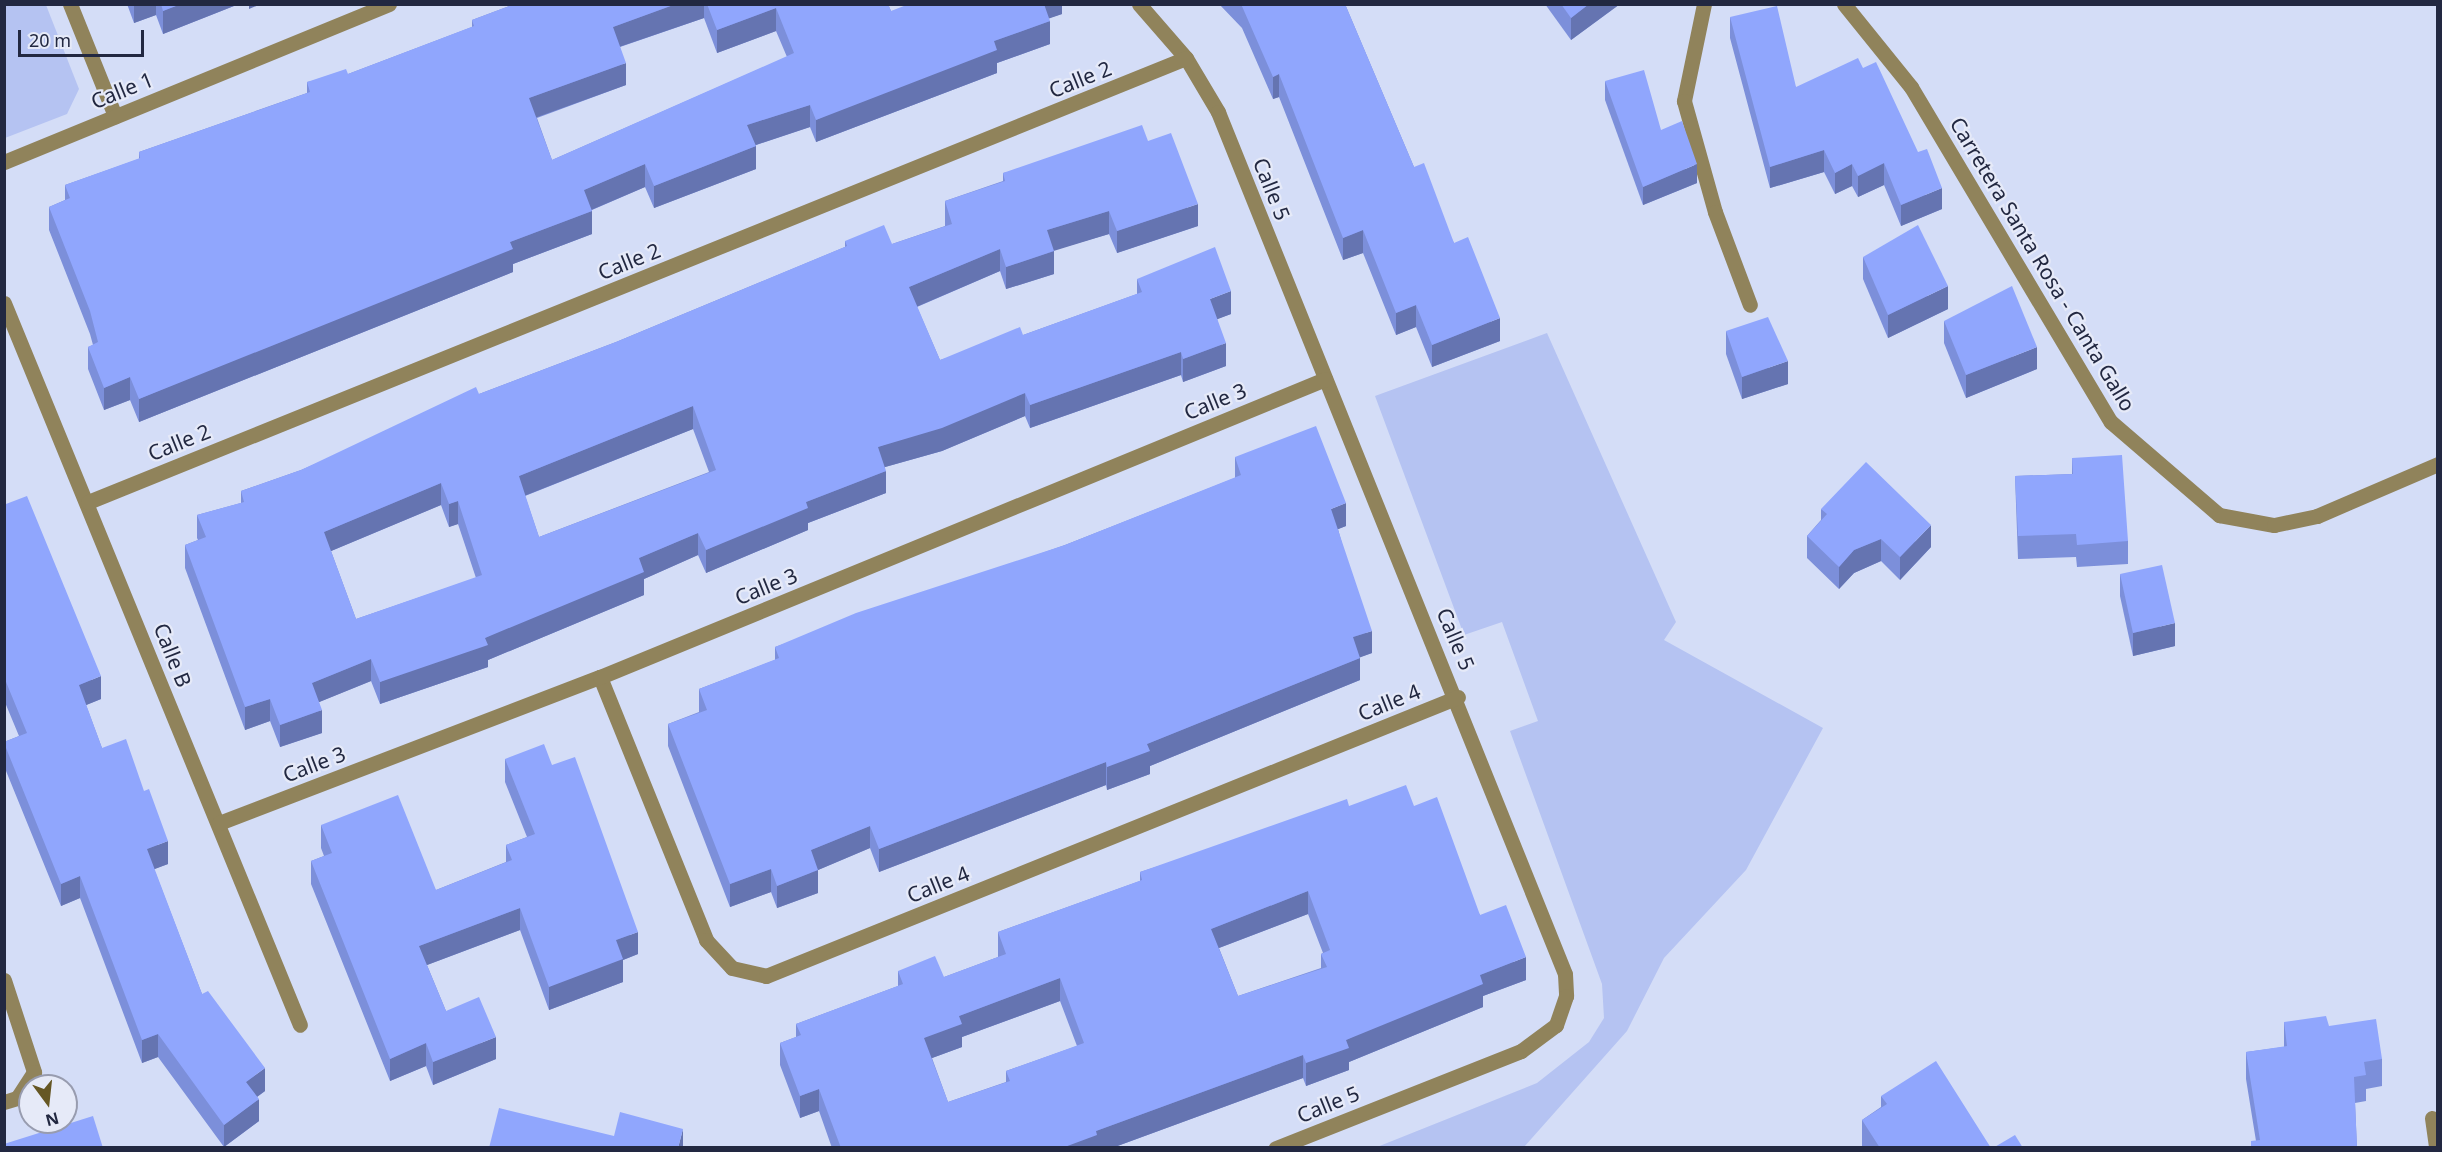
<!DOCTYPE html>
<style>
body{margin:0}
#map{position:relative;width:2442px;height:1152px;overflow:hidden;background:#d4ddf7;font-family:"Noto Sans",sans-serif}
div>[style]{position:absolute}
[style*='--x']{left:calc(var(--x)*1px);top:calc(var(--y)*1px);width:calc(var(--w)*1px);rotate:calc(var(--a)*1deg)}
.green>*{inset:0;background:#b5c3f2}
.minor>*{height:15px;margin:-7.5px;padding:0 7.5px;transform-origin:7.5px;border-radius:7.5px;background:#90835b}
.wall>*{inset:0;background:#7c8fda}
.shaded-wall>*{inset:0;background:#6574b1}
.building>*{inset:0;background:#90a6fd}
span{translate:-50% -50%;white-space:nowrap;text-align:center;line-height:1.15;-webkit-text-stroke:4.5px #e6eaf8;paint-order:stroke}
.street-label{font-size:21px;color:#222841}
.frame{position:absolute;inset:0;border:6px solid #222841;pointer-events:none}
.north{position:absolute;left:18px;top:1074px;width:60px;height:60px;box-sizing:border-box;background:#e6eaf8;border:2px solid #989caf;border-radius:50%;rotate:165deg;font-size:16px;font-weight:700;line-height:24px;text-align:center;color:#222841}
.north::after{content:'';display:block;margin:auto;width:21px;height:27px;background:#665724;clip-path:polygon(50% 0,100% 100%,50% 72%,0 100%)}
.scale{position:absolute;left:18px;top:30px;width:126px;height:27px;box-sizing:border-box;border:3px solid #222841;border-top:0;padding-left:8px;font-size:18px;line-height:21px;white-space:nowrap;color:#222841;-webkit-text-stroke:4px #e6eaf8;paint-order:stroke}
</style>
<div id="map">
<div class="green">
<i style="clip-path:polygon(5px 4px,46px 5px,79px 89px,67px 114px,5px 138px)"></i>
<i style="clip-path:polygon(1547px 333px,1676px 622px,1664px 640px,1823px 728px,1746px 870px,1664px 958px,1627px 1031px,1524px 1147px,1377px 1147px,1537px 1083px,1589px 1042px,1604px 1018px,1602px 984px,1510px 731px,1538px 721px,1502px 622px,1464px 635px,1375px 396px)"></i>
</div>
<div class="minor">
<i style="--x:70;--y:4;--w:121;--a:68.1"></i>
<i style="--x:1139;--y:4;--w:72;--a:49"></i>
<i style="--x:1186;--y:58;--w:63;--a:59.3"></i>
<i style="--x:1218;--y:112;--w:929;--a:68.07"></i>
<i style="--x:1565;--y:974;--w:22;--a:87"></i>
<i style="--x:1566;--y:996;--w:31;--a:109"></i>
<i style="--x:1556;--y:1025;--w:44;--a:143.4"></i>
<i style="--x:1521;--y:1051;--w:264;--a:158.4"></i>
<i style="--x:1704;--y:4;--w:99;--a:101.7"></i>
<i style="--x:1684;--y:101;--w:115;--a:74.4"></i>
<i style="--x:1715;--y:212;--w:99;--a:69.4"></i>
<i style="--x:1844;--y:4;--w:107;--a:51.1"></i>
<i style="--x:1911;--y:87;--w:390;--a:59.2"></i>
<i style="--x:2111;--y:422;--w:143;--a:40.7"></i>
<i style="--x:2219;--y:515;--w:56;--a:10.3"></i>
<i style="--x:2274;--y:525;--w:44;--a:-11.8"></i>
<i style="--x:2317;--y:516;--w:132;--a:-23.3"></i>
<i style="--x:4;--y:162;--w:416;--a:-22.3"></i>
<i style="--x:4;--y:303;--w:780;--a:67.71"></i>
<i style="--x:88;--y:502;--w:1184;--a:-22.02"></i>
<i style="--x:600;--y:677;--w:284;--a:68"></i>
<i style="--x:706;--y:940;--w:38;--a:47"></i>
<i style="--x:732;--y:968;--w:35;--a:13"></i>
<i style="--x:766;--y:976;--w:746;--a:-21.96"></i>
<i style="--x:219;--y:823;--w:408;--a:-21"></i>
<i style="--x:600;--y:677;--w:784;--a:-22.34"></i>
<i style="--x:4;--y:980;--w:97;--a:71.9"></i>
<i style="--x:34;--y:1072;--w:31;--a:123"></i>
<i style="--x:17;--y:1098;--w:14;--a:163"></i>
<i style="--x:2432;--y:1118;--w:30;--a:82"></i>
</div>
<div class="wall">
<i style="clip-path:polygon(127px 4px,239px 4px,163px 34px,156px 15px,134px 23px)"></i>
<i style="clip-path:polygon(evenodd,515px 4px,888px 4px,891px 11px,1062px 4px,1062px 14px,1049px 18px,1050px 44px,997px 63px,997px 73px,816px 142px,810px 127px,756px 145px,756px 169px,654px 208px,645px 187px,592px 210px,592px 234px,513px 264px,513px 272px,139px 422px,130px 400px,104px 410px,88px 369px,88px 347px,93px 345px,90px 334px,49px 230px,49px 207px,65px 200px,65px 185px,139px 159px,139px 152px,307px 93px,307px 82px,348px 74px,472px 27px,472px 20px,515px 4px,704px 18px,717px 53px,776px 31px,787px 57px,552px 160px,537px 118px,626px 85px,620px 47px,704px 18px)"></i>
<i style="clip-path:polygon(1219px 4px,1345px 4px,1414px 167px,1454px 243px,1500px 341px,1432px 367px,1416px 327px,1396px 335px,1363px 253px,1343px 260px,1279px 97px,1273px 99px,1242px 28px)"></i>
<i style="clip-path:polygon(1545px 4px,1620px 4px,1571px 40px)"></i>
<i style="clip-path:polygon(1730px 17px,1796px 87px,1942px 209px,1901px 226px,1884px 185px,1858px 197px,1852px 186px,1835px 194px,1824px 172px,1770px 188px,1730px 38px)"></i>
<i style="clip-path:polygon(1605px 81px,1697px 183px,1643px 205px,1605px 100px)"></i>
<i style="clip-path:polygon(evenodd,1148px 141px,1198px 226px,1117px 253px,1109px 234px,1054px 250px,1054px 274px,1006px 289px,1000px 271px,917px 307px,940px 360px,1023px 335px,1137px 294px,1137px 279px,1231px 314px,1217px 319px,1226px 366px,1183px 382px,1181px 375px,1030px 428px,1025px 416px,942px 451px,885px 467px,886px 493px,808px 523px,808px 530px,706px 573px,698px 555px,644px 579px,644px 595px,488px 660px,488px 667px,380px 704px,371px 681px,319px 702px,322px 733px,280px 747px,270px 721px,245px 730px,185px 568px,185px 545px,198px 540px,197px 538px,197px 515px,241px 503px,241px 491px,301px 470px,479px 394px,616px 342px,845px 247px,845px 241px,892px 244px,945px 226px,945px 201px,1003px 181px,1003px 173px,1148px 141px,693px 429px,709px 472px,539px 537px,525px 496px,693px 429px,1148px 141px,441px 505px,449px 527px,458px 524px,476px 578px,356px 619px,331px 551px,441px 505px)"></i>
<i style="clip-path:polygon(1863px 257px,1948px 309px,1888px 338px,1863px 279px)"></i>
<i style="clip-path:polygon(1944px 321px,2037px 369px,1966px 398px,1944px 343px)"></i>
<i style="clip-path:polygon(1726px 331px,1788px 384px,1742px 399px,1726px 354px)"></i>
<i style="clip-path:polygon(1235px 457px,1346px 526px,1338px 529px,1372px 653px,1360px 657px,1360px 680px,1150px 766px,1150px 774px,1107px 790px,1106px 785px,879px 872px,870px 848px,818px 870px,818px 893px,777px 908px,771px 892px,730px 907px,668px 746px,668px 724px,699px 712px,699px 689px,775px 660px,775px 647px,1065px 545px,1235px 478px)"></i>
<i style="clip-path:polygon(2072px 458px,2128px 541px,2128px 564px,2077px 567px,2076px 557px,2018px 559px,2015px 476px,2072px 474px)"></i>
<i style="clip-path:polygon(4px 500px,101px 699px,86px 705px,102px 748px,168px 864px,154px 869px,202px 994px,265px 1091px,257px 1097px,259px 1121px,224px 1147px,158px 1057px,142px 1063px,80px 898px,61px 906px,4px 766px,4px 742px,19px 736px,4px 700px)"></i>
<i style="clip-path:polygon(1821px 509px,1931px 547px,1900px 580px,1881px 561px,1854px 573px,1839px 589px,1807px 558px,1807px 536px,1821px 520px)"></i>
<i style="clip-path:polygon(2120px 574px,2175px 646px,2133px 656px,2120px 596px)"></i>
<i style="clip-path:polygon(505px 759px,552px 765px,638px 954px,623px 960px,623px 982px,549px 1010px,520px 930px,427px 965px,446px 1011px,496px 1059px,433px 1085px,426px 1066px,390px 1081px,311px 884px,311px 861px,324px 856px,321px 848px,321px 825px,436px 890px,506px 862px,506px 845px,527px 837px,505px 782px)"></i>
<i style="clip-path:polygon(evenodd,1349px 806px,1414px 806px,1480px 915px,1526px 980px,1483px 996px,1483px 1007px,1349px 1062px,1349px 1070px,1306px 1086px,1303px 1078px,1112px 1148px,832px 1148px,819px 1111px,800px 1118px,780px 1065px,780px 1043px,796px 1037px,796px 1024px,898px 986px,898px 971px,944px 977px,998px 957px,998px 932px,1140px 881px,1140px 872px,1349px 806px,1308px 914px,1323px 953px,1321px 954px,1321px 968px,1238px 996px,1219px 948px,1308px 914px,1349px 806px,1060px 1001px,1077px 1046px,1006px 1071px,1006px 1082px,948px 1102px,932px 1058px,962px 1047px,962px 1037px,1060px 1001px)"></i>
<i style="clip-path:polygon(2284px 1022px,2329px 1026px,2382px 1059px,2382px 1086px,2366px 1089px,2366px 1101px,2355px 1103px,2357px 1148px,2256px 1141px,2246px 1079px,2246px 1052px,2284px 1047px)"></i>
<i style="clip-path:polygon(1881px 1096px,1991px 1148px,1862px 1148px,1862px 1120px,1881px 1107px)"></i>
</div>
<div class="shaded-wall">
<i style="clip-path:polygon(134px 4px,156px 4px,156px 15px,134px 23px)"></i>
<i style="clip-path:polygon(181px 4px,239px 4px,163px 34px,163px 11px)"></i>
<i style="clip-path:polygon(249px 4px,261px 4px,249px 9px)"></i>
<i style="clip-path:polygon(676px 4px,704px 4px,704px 18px,613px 49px,613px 27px)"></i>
<i style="clip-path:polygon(1042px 4px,1062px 4px,1062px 14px,1042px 21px)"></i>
<i style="clip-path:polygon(1589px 4px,1620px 4px,1571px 40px,1571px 18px)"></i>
<i style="clip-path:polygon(776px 8px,776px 31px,717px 53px,717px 30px)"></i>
<i style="clip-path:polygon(1050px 21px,1050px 44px,997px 63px,997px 73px,816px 142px,816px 120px,994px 41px)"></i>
<i style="clip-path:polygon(626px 63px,626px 85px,529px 120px,529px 98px)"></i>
<i style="clip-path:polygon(1279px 74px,1279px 97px,1273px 99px,1273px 77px)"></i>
<i style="clip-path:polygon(810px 105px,810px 127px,747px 148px,747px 125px)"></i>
<i style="clip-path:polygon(756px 146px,756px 169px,654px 208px,654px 186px)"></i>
<i style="clip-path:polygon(1824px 150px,1824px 172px,1770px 188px,1770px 167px)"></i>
<i style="clip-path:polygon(1884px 163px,1884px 185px,1858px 197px,1858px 176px)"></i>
<i style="clip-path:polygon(645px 164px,645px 187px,584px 213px,584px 190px)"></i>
<i style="clip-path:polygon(1697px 164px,1697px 183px,1643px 205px,1643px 187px)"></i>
<i style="clip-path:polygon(1852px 164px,1852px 186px,1835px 194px,1835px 173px)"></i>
<i style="clip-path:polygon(1942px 188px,1942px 209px,1901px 226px,1901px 205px)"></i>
<i style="clip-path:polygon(1198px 204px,1198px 226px,1117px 253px,1117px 231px)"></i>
<i style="clip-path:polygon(592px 211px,592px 234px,513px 264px,513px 272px,139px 422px,139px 399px,510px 242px)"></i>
<i style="clip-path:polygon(1109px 211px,1109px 234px,1047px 253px,1047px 230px)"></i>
<i style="clip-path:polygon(1363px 230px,1363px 253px,1343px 260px,1343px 238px)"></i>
<i style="clip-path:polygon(1000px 249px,1000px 271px,909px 310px,909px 287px)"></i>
<i style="clip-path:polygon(1054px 251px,1054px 274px,1006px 289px,1006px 267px)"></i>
<i style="clip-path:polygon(1948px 286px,1948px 309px,1888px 338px,1888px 315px)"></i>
<i style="clip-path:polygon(1231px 291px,1231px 314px,1210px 322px,1210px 299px)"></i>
<i style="clip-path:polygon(1416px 305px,1416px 327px,1396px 335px,1396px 313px)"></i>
<i style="clip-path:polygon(1500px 318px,1500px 341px,1432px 367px,1432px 345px)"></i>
<i style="clip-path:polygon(1226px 343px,1226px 366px,1183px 382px,1183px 359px)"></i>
<i style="clip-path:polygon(2037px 347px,2037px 369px,1966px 398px,1966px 375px)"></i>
<i style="clip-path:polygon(1181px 352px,1181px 375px,1030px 428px,1030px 405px)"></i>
<i style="clip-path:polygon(1788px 361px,1788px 384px,1742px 399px,1742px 377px)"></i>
<i style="clip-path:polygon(130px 377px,130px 400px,104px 410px,104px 388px)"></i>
<i style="clip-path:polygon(1025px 393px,1025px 416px,942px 451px,878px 469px,878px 447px)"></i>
<i style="clip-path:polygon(693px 406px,693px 429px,519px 498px,519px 476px)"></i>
<i style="clip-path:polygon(886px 471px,886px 493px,808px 523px,808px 530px,706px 573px,706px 550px,806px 502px)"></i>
<i style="clip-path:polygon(441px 483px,441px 505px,324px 554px,324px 532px)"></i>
<i style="clip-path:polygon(458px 501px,458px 524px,449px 527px,449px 504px)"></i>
<i style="clip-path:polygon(1346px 503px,1346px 526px,1331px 532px,1331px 509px)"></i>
<i style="clip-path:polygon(1931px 525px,1931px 547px,1900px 580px,1900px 557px)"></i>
<i style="clip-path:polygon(698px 533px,698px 555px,644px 579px,644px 595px,488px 660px,488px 667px,380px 704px,380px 682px,485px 638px,639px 558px)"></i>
<i style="clip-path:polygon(1881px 539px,1881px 561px,1854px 573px,1839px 589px,1839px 567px,1854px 550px)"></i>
<i style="clip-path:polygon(2175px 623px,2175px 646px,2133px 656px,2133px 633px)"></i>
<i style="clip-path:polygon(1372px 631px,1372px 653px,1353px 660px,1353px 637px)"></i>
<i style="clip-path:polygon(1360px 658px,1360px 680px,1150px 766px,1150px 774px,1107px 790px,1107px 767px,1147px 744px)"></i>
<i style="clip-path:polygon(371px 659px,371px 681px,312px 705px,312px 683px)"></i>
<i style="clip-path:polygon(101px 676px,101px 699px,79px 708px,79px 685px)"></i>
<i style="clip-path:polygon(270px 699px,270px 721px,245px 730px,245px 707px)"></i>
<i style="clip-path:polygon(322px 710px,322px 733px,280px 747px,280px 725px)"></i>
<i style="clip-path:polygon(1106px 762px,1106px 785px,879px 872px,879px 849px)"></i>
<i style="clip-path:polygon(870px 826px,870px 848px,811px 873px,811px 850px)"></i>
<i style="clip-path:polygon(168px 841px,168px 864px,147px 872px,147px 849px)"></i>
<i style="clip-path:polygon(771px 869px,771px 892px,730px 907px,730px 884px)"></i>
<i style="clip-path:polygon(818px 870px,818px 893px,777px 908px,777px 886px)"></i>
<i style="clip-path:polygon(80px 876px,80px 898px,61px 906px,61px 884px)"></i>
<i style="clip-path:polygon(1308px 891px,1308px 914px,1211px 951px,1211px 929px)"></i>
<i style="clip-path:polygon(520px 908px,520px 930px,419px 968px,419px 946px)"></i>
<i style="clip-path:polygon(638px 932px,638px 954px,623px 960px,623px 982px,549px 1010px,549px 987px,616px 940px)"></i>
<i style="clip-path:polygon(1526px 957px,1526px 980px,1483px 996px,1483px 1007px,1349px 1062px,1349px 1070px,1306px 1086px,1306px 1063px,1346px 1040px,1480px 975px)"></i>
<i style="clip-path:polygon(1060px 978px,1060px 1001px,962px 1037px,962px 1047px,924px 1061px,924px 1038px,959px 1016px)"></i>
<i style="clip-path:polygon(158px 1034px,158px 1057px,142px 1063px,142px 1040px)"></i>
<i style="clip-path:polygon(496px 1037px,496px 1059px,433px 1085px,433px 1062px)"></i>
<i style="clip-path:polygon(426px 1043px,426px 1066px,390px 1081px,390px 1059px)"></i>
<i style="clip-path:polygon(1303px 1055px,1303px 1078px,1112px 1148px,1062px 1148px,1096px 1131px)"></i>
<i style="clip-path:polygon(265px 1068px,265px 1091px,246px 1105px,246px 1082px)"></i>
<i style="clip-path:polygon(819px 1089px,819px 1111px,800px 1118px,800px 1096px)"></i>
<i style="clip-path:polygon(259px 1099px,259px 1121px,224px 1147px,224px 1125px)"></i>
<i style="clip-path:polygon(683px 1129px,683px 1148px,678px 1148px)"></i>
</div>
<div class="building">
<i style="clip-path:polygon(161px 4px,181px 4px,163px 11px)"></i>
<i style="clip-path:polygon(515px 4px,676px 4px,613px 27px,626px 63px,529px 98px,552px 160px,794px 53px,776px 8px,717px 30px,707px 4px,888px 4px,891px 11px,909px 4px,1044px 4px,1050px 21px,994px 41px,997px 50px,816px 120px,810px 105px,747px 125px,756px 146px,654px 186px,645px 164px,584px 190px,592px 211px,510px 242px,513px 249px,139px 399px,130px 377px,104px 388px,88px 347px,98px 342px,90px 311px,49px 207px,70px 198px,65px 185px,140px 158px,139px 152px,310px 92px,307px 82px,346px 69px,348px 74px,474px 26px,472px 20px)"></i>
<i style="clip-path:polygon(1241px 4px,1345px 4px,1414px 167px,1424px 163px,1454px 243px,1468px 237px,1500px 318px,1432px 345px,1416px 305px,1396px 313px,1363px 230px,1343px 238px,1279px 74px,1273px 77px)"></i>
<i style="clip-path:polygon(1561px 4px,1589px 4px,1571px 18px)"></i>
<i style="clip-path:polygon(1777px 6px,1796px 87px,1858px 58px,1863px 68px,1876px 62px,1918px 152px,1927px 149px,1942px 188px,1901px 205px,1884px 163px,1858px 176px,1852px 164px,1835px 173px,1824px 150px,1770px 167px,1730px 17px)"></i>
<i style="clip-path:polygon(1644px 70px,1661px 130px,1682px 121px,1697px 164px,1643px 187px,1605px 81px)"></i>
<i style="clip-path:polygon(evenodd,1142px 125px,1148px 141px,1171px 133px,1198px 204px,1117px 231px,1109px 211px,1047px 230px,1054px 251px,1006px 267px,1000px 249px,909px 287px,940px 360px,1020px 327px,1023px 335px,1142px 292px,1137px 279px,1215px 247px,1231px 291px,1210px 299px,1226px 343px,1183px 359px,1181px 352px,1030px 405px,1025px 393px,942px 428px,878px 447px,886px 471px,806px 502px,808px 508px,706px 550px,698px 533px,639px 558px,644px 572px,485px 638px,488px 645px,380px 682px,371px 659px,312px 683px,322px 710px,280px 725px,270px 699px,245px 707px,185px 545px,206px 537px,197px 515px,244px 502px,241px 491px,301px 470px,476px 387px,479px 394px,616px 342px,847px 246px,845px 241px,884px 225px,892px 244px,952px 224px,945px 201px,1005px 181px,1003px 173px,1142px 125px,693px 406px,716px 470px,539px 537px,519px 476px,693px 406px,1142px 125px,441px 483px,449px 504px,458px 501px,482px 575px,356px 619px,324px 532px,441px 483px)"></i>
<i style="clip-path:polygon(1918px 225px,1948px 286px,1888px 315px,1863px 257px)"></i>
<i style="clip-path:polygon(2012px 286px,2037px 347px,1966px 375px,1944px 321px)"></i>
<i style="clip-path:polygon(1768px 317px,1788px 361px,1742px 377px,1726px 331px)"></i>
<i style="clip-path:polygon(1316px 426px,1346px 503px,1331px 509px,1372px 631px,1353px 637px,1360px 658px,1147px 744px,1150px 751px,1107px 767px,1106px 762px,879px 849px,870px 826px,811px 850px,818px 870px,777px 886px,771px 869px,730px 884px,668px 724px,707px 710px,699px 689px,779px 658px,775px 647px,856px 613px,1065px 545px,1241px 475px,1235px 457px)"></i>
<i style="clip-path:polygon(2122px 455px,2128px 541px,2077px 545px,2076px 534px,2018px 536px,2015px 476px,2073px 474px,2072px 458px)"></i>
<i style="clip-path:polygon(1866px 462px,1931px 525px,1900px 557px,1881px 539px,1854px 550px,1839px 567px,1807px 536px,1827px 514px,1821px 509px)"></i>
<i style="clip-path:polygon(27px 496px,101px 676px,79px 685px,102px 748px,126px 739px,144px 791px,149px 789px,168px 841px,147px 849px,202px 994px,208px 991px,265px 1068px,246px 1082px,259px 1099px,224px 1125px,158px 1034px,142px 1040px,80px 876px,61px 884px,4px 743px,4px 742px,27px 733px,4px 677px,4px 500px,6px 504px)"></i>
<i style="clip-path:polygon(2162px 565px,2175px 623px,2133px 633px,2120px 574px)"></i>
<i style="clip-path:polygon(544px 744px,552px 765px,575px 757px,638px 932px,616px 940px,623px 959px,549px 987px,520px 908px,419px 946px,446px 1011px,479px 997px,496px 1037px,433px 1062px,426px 1043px,390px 1059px,311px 861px,332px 853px,321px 825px,398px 795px,436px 890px,512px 860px,506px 845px,535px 834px,505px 759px)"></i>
<i style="clip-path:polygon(evenodd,1406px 785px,1414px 806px,1437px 797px,1480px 915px,1506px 905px,1526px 957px,1480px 975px,1483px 984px,1346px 1040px,1349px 1048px,1306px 1063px,1303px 1055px,1096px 1131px,1097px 1135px,1062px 1148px,841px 1148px,819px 1089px,800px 1096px,780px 1043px,801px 1035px,796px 1024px,903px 984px,898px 971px,935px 956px,944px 977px,1006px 954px,998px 932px,1142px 880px,1140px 872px,1347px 799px,1349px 806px,1406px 785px,1308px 891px,1330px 950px,1321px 954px,1327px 967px,1238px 996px,1211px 929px,1308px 891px,1406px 785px,1060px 978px,1084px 1043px,1006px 1071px,1010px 1081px,948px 1102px,924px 1038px,962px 1024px,959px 1016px,1060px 978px)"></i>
<i style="clip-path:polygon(2326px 1016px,2329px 1026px,2376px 1019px,2382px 1059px,2364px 1062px,2366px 1075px,2354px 1077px,2357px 1148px,2251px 1148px,2251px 1141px,2260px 1140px,2246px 1052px,2287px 1046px,2284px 1022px)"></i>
<i style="clip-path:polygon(1936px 1061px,1991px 1148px,1880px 1148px,1862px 1120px,1887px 1104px,1881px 1096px)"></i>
<i style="clip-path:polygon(499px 1108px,614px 1136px,620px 1112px,683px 1129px,678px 1148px,489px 1148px)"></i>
<i style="clip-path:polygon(93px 1116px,103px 1148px,4px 1148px,4px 1144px)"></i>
<i style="clip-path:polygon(2015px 1135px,2023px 1148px,1993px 1148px)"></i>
</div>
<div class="street-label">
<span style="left:1080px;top:79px;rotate:-22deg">Calle 2</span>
<span style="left:122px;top:90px;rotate:-22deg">Calle 1</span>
<span style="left:1272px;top:189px;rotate:68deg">Calle 5</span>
<span style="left:629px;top:261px;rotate:-22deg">Calle 2</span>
<span style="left:2043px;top:264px;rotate:59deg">Carretera Santa Rosa - Canta Gallo</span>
<span style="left:1215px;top:401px;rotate:-22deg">Calle 3</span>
<span style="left:179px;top:442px;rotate:-22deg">Calle 2</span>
<span style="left:766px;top:586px;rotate:-22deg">Calle 3</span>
<span style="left:1456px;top:639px;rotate:67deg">Calle 5</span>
<span style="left:173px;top:655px;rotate:68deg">Calle B</span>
<span style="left:1389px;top:702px;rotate:-22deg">Calle 4</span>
<span style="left:314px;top:764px;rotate:-21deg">Calle 3</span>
<span style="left:938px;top:884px;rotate:-22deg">Calle 4</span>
<span style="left:1328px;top:1104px;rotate:-22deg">Calle 5</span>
</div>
<div class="frame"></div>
<div class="north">N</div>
<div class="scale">20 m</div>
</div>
